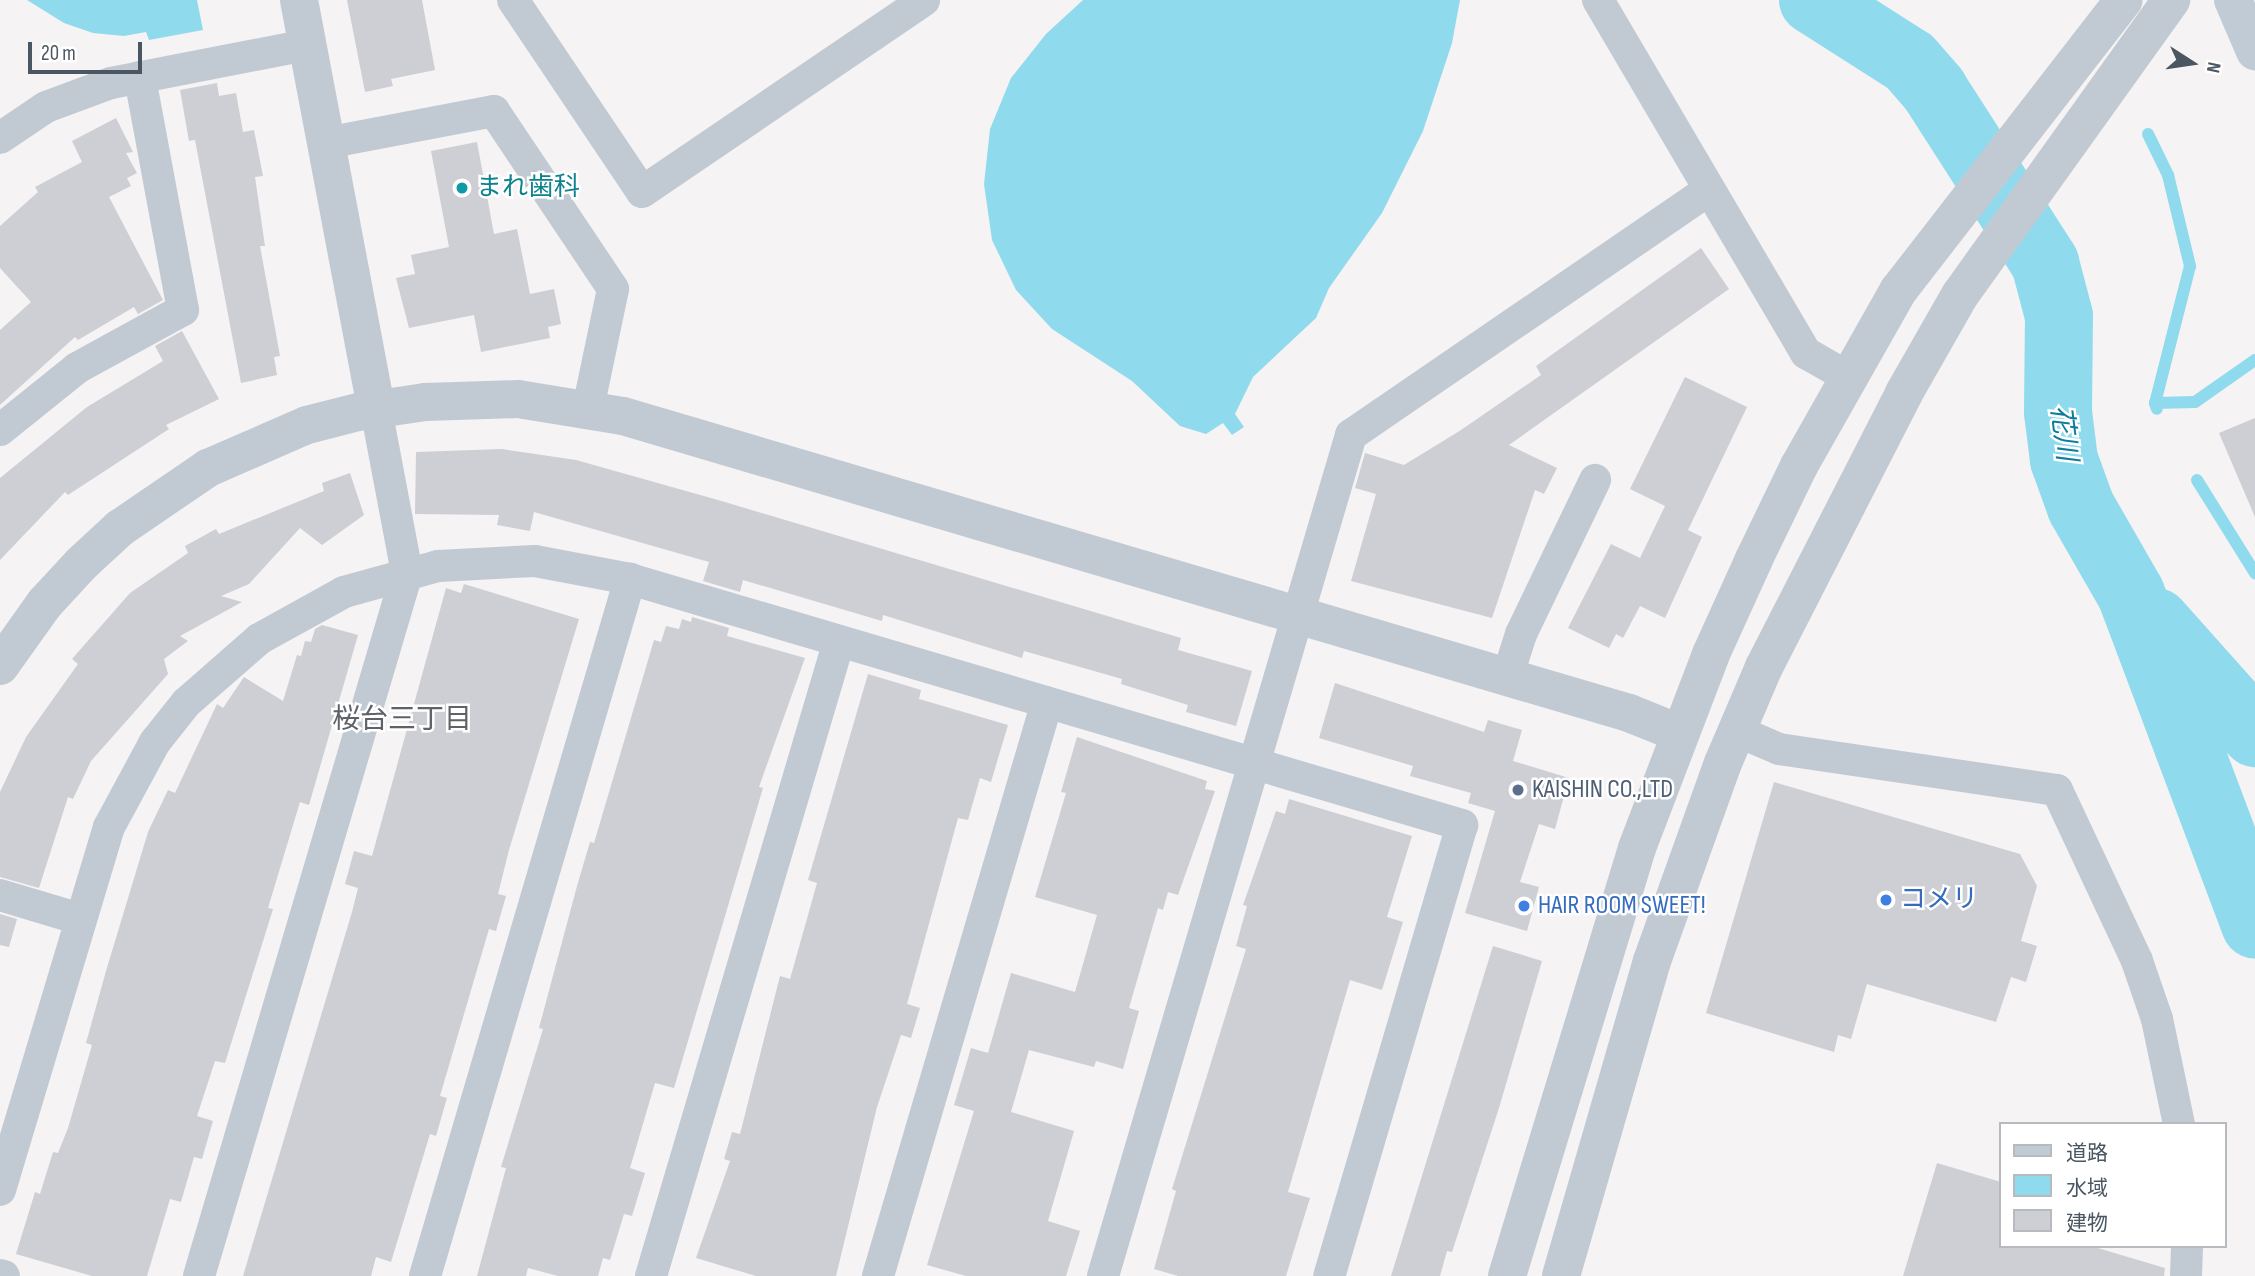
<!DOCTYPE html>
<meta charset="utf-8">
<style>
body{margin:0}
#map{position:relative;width:2255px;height:1276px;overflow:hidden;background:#f5f3f3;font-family:"Sofia Sans Condensed","Noto Sans JP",sans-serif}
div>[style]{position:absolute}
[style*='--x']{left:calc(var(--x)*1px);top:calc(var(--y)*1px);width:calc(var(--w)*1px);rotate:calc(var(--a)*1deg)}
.water>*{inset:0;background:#90daee}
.stream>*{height:12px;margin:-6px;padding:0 6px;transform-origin:6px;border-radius:6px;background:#90daee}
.river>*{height:68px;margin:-34px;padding:0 34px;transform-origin:34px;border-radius:34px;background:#90daee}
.building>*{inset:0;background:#cdcfd5}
.minor>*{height:32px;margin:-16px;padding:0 16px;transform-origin:16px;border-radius:16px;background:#c1cad2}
.tertiary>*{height:38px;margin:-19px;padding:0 19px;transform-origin:19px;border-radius:19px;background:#c1cad2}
.secondary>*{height:38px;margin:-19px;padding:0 19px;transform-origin:19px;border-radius:19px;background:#c1cbd6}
.dots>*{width:19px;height:19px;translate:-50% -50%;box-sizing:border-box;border:4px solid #fff;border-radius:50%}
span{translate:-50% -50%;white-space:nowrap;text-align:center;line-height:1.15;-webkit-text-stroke:5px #fff;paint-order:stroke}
.culture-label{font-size:26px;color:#0d838f}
.left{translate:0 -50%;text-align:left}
.service-label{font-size:26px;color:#4e5e75}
.shop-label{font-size:26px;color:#366cbe}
.water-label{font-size:28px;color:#0c7c9b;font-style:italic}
.neighbourhood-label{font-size:28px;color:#5f6368}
.legend{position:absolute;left:1999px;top:1122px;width:228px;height:126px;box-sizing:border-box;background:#fff;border:2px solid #b7bbc0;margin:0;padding:9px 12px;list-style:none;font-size:21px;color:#4a5661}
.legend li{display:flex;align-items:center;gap:14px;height:35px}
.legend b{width:35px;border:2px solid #b7bbc0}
.north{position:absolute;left:2157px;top:28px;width:70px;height:70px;-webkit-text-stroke:5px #fff;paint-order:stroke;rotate:102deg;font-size:19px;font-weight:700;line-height:28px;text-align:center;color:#4a5661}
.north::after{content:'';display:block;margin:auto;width:24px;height:32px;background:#4a5661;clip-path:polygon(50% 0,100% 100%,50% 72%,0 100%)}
.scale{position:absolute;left:28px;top:42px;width:114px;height:32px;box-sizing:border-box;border:4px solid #4a5661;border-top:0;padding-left:9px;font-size:21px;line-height:24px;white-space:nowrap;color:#4a5661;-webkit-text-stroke:5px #fff;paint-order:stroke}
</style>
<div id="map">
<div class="water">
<i style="clip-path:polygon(27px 0,197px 0,203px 30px,149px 40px,146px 32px,124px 36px,93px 33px,64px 23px)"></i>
<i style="clip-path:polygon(1083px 0,1460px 0,1452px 43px,1423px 131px,1382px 213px,1329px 288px,1316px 318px,1253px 377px,1235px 414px,1244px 427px,1232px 435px,1223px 423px,1206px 434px,1180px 426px,1132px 381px,1052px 329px,1016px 290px,992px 240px,984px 184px,990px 129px,1011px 78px,1046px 34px)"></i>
</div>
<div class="stream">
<i style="--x:2148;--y:134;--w:46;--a:64"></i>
<i style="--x:2168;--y:175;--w:94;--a:76.4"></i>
<i style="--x:2190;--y:266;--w:141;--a:104.3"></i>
<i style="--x:2155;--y:403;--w:6;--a:72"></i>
<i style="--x:2155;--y:403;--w:40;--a:-1.4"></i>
<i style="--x:2195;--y:402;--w:73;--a:-35"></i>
<i style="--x:2197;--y:480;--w:110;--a:58.1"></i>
</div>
<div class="river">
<i style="--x:1813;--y:0;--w:115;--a:32.6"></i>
<i style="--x:1910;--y:62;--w:37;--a:49"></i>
<i style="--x:1934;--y:90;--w:206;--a:57.3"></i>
<i style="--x:2045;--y:263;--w:55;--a:75.2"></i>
<i style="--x:2059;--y:316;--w:96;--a:90.6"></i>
<i style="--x:2058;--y:412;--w:48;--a:82.9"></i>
<i style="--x:2064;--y:460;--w:50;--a:70.1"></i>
<i style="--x:2081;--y:507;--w:100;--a:60.1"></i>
<i style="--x:2131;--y:594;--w:353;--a:69.4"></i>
<i style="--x:2156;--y:622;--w:149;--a:48.3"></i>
</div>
<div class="building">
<i style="clip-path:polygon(347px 0,422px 0,435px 70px,391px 79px,393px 86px,365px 92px)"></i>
<i style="clip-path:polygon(217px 83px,219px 96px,236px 93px,243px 132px,254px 130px,263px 176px,255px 177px,265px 246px,260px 246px,280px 356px,274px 357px,277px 375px,241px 383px,195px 140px,189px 141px,180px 90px)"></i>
<i style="clip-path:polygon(116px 118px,133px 152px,126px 153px,137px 173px,127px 178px,131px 186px,109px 197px,163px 300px,138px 314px,134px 307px,78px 340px,75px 337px,0 405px,0 330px,31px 302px,0 268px,0 226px,38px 192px,35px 187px,82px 162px,72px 141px)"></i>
<i style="clip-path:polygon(477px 142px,494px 234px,517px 229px,530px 294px,554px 289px,561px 324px,548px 327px,550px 338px,481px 352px,474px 315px,409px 328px,396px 278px,415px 274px,411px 255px,449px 247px,431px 151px)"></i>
<i style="clip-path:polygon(1701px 248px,1729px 289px,1509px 445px,1557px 468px,1544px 494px,1535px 490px,1492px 618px,1351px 581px,1376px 494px,1355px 488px,1365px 453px,1404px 465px,1461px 430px,1541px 375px,1536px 366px)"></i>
<i style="clip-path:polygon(182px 331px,219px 399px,166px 425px,169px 429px,68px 495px,65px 492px,0 560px,0 478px,87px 407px,163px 361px,155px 346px)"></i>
<i style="clip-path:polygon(1685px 377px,1747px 407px,1688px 530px,1702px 537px,1665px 618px,1640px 606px,1623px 638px,1616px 634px,1609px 648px,1568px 628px,1611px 544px,1640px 558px,1665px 506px,1630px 489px)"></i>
<i style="clip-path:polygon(2255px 418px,2255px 517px,2219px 433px)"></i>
<i style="clip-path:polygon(502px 449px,576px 460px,718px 500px,1181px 638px,1178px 650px,1252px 671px,1236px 726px,1186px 712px,1188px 705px,1121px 684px,1122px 679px,1024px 651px,1022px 658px,883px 615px,882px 621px,743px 580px,740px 592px,703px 581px,709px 562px,534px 512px,530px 531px,497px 525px,499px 515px,415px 514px,416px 452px)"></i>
<i style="clip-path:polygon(350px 473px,364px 515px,322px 545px,300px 528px,249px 584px,221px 596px,242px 602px,180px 636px,188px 641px,164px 659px,168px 674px,91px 761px,73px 799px,68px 797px,39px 888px,0 877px,0 792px,26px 737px,78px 664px,72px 659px,130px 593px,188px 553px,185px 546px,216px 529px,219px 534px,324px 491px,322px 483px)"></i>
<i style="clip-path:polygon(464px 584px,579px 619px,509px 850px,498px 894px,506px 896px,496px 931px,489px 929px,440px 1096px,447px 1098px,436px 1136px,430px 1134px,391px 1262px,376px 1257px,371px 1276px,243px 1276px,352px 912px,358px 888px,345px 884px,354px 851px,372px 856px,446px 588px,461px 593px)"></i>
<i style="clip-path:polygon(692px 617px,729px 628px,727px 636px,805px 658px,759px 787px,763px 788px,674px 1088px,655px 1083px,630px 1168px,645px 1173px,632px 1216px,624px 1214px,610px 1260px,603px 1258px,598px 1276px,558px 1276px,528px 1268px,526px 1276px,477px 1276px,506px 1168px,501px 1167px,543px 1029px,539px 1028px,577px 886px,590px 842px,594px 843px,654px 640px,661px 642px,666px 626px,679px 629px,682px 619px,691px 622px)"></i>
<i style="clip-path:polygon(322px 625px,358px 635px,309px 805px,300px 802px,268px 908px,273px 909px,225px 1063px,215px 1061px,197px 1116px,213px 1121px,202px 1159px,194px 1157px,181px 1202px,170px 1199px,147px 1276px,92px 1276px,16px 1254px,35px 1192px,40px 1194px,53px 1152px,58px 1153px,68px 1128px,92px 1045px,86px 1043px,106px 971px,148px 832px,168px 790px,175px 793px,217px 704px,223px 708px,244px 677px,283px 701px,297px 655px,301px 656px,305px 641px,311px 642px,315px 629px)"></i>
<i style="clip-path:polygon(868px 674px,921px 690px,919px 699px,1008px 725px,991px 782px,980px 778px,968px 820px,958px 818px,907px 1004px,920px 1008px,911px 1038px,901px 1035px,877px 1107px,836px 1276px,756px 1276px,696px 1258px,730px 1161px,724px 1159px,732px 1132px,740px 1134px,780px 976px,790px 979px,817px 883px,808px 880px)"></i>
<i style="clip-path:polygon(1335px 683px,1484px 732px,1488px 720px,1522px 730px,1513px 761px,1569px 778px,1555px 829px,1539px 824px,1520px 882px,1539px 887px,1527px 931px,1465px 913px,1495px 811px,1468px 803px,1471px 793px,1410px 776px,1413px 766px,1319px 738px)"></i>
<i style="clip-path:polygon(1077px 737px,1207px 781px,1205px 789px,1215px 791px,1178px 895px,1168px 892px,1163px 910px,1158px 908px,1129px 1008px,1139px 1011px,1123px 1069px,1096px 1061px,1094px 1067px,1029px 1050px,1011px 1112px,1074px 1131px,1048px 1221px,1080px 1231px,1066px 1276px,966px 1276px,927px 1265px,974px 1111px,954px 1105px,971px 1048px,988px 1053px,1011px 973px,1075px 992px,1097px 915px,1035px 897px,1066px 793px,1061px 792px)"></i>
<i style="clip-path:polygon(1774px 782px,2020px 854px,2037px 886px,2021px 941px,2037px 946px,2026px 982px,2011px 977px,1996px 1022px,1867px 984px,1851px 1039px,1838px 1035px,1834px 1052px,1706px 1013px)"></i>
<i style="clip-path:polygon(1289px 799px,1412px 836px,1387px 917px,1403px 922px,1382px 990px,1350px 980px,1288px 1192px,1310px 1198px,1286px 1276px,1178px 1276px,1154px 1269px,1176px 1191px,1172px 1189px,1246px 949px,1236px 946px,1247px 906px,1243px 905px,1276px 811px,1285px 814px)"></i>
<i style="clip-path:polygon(0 914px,17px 919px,9px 947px,0 945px)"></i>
<i style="clip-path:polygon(1493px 946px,1542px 961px,1499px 1108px,1452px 1252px,1447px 1251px,1440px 1276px,1391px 1276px)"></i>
<i style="clip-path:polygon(1937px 1163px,2001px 1182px,2001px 1246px,2091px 1246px,2165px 1268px,2164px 1276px,1903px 1276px)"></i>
</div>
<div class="minor">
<i style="--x:513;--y:0;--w:231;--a:56.1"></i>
<i style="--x:642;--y:192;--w:341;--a:-34.2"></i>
<i style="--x:1598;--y:0;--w:410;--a:59.5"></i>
<i style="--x:1806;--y:353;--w:48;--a:29.7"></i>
<i style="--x:0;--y:138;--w:55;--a:-34"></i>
<i style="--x:46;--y:107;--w:69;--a:-20.3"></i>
<i style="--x:111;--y:83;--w:200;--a:-11"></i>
<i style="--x:326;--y:143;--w:171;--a:-10.8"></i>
<i style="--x:494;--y:111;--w:214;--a:56.2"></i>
<i style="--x:613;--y:289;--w:123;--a:101.8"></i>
<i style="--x:0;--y:430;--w:99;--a:-38.8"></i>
<i style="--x:77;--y:368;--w:121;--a:-28.7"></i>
<i style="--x:183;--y:310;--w:237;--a:-100.5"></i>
<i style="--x:1507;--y:678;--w:46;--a:-72.3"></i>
<i style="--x:1521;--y:634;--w:171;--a:-64.3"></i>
<i style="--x:1737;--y:731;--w:46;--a:23.2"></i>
<i style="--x:1779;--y:749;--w:281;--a:8.4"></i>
<i style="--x:2057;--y:790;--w:189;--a:64.9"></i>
<i style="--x:2137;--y:961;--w:61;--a:71"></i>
<i style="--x:2157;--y:1019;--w:107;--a:78.2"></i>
<i style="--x:0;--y:895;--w:84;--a:16.7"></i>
<i style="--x:0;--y:1190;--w:379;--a:-73.3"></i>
<i style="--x:109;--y:827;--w:97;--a:-61.6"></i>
<i style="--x:155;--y:742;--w:50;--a:-51.5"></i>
<i style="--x:186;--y:703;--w:97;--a:-41.2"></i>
<i style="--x:259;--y:639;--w:97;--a:-28.9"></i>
<i style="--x:344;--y:592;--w:98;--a:-15.5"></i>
<i style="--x:438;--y:566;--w:97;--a:-3"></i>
<i style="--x:535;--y:561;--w:97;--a:10.7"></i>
<i style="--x:630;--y:579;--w:868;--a:16.47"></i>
<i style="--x:1462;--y:825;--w:470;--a:106.4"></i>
<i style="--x:0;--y:1275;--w:4;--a:14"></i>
<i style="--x:199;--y:1276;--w:733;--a:-73.52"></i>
<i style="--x:407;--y:573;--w:167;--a:-100.7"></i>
<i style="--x:425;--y:1276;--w:727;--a:-73.61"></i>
<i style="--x:651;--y:1276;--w:662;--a:-73.51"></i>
<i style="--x:878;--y:1276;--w:598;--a:-73.59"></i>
<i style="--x:1103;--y:1276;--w:877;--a:-73.57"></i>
<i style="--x:1351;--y:435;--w:434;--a:-34.4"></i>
<i style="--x:2186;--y:1276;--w:30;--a:-88"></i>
</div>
<div class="tertiary">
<i style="--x:299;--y:0;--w:416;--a:79.3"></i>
<i style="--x:0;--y:666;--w:77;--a:-54.5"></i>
<i style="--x:45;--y:603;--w:53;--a:-47.3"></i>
<i style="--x:81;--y:564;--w:53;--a:-42.7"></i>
<i style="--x:120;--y:528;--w:107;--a:-34.3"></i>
<i style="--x:208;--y:468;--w:108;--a:-23.5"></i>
<i style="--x:307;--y:425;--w:53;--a:-14.3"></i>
<i style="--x:358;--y:412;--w:68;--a:-8.5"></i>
<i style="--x:425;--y:402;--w:93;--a:-1.8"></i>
<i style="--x:518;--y:399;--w:106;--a:9.2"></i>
<i style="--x:623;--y:416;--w:1049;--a:16.45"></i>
<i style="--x:1629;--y:713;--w:54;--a:21.8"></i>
<i style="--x:1507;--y:1276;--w:447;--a:-73.1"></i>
<i style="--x:1637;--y:848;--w:208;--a:-69.1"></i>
<i style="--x:1711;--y:654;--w:104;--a:-65.6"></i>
<i style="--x:1754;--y:559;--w:103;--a:-64.2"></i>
<i style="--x:1799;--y:466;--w:201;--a:-60.5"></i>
<i style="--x:1898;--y:291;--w:368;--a:-52.2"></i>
<i style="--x:1561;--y:1276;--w:328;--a:-73.9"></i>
<i style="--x:1652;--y:961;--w:210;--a:-70.3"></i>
<i style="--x:1723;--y:763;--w:104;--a:-66.9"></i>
<i style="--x:1764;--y:667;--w:308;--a:-62.9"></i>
<i style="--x:1904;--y:393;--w:113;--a:-60.3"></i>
<i style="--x:1960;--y:295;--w:363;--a:-54.4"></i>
</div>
<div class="secondary">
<i style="--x:2233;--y:0;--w:56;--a:66.7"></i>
</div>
<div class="dots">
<i style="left:462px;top:188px;background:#0f9aa8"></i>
<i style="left:1518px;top:790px;background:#5c6f8a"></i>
<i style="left:1886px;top:900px;background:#3f7fe0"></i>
<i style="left:1524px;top:906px;background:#3f7fe0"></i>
</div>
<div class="culture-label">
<span class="left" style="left:476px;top:188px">まれ歯科</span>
</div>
<div class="service-label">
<span class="left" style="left:1532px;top:790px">KAISHIN CO.,LTD</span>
</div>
<div class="shop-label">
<span class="left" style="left:1900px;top:900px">コメリ</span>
<span class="left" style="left:1538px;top:906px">HAIR ROOM SWEET!</span>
</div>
<div class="water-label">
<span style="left:2063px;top:433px;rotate:83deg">花川</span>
</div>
<div class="neighbourhood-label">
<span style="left:402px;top:720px">桜台三丁目</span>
</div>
<ul class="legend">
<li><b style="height:9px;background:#c1cbd6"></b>道路</li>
<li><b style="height:19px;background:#90daee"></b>水域</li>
<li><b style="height:19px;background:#cdcfd5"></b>建物</li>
</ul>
<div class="north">N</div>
<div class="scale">20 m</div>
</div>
